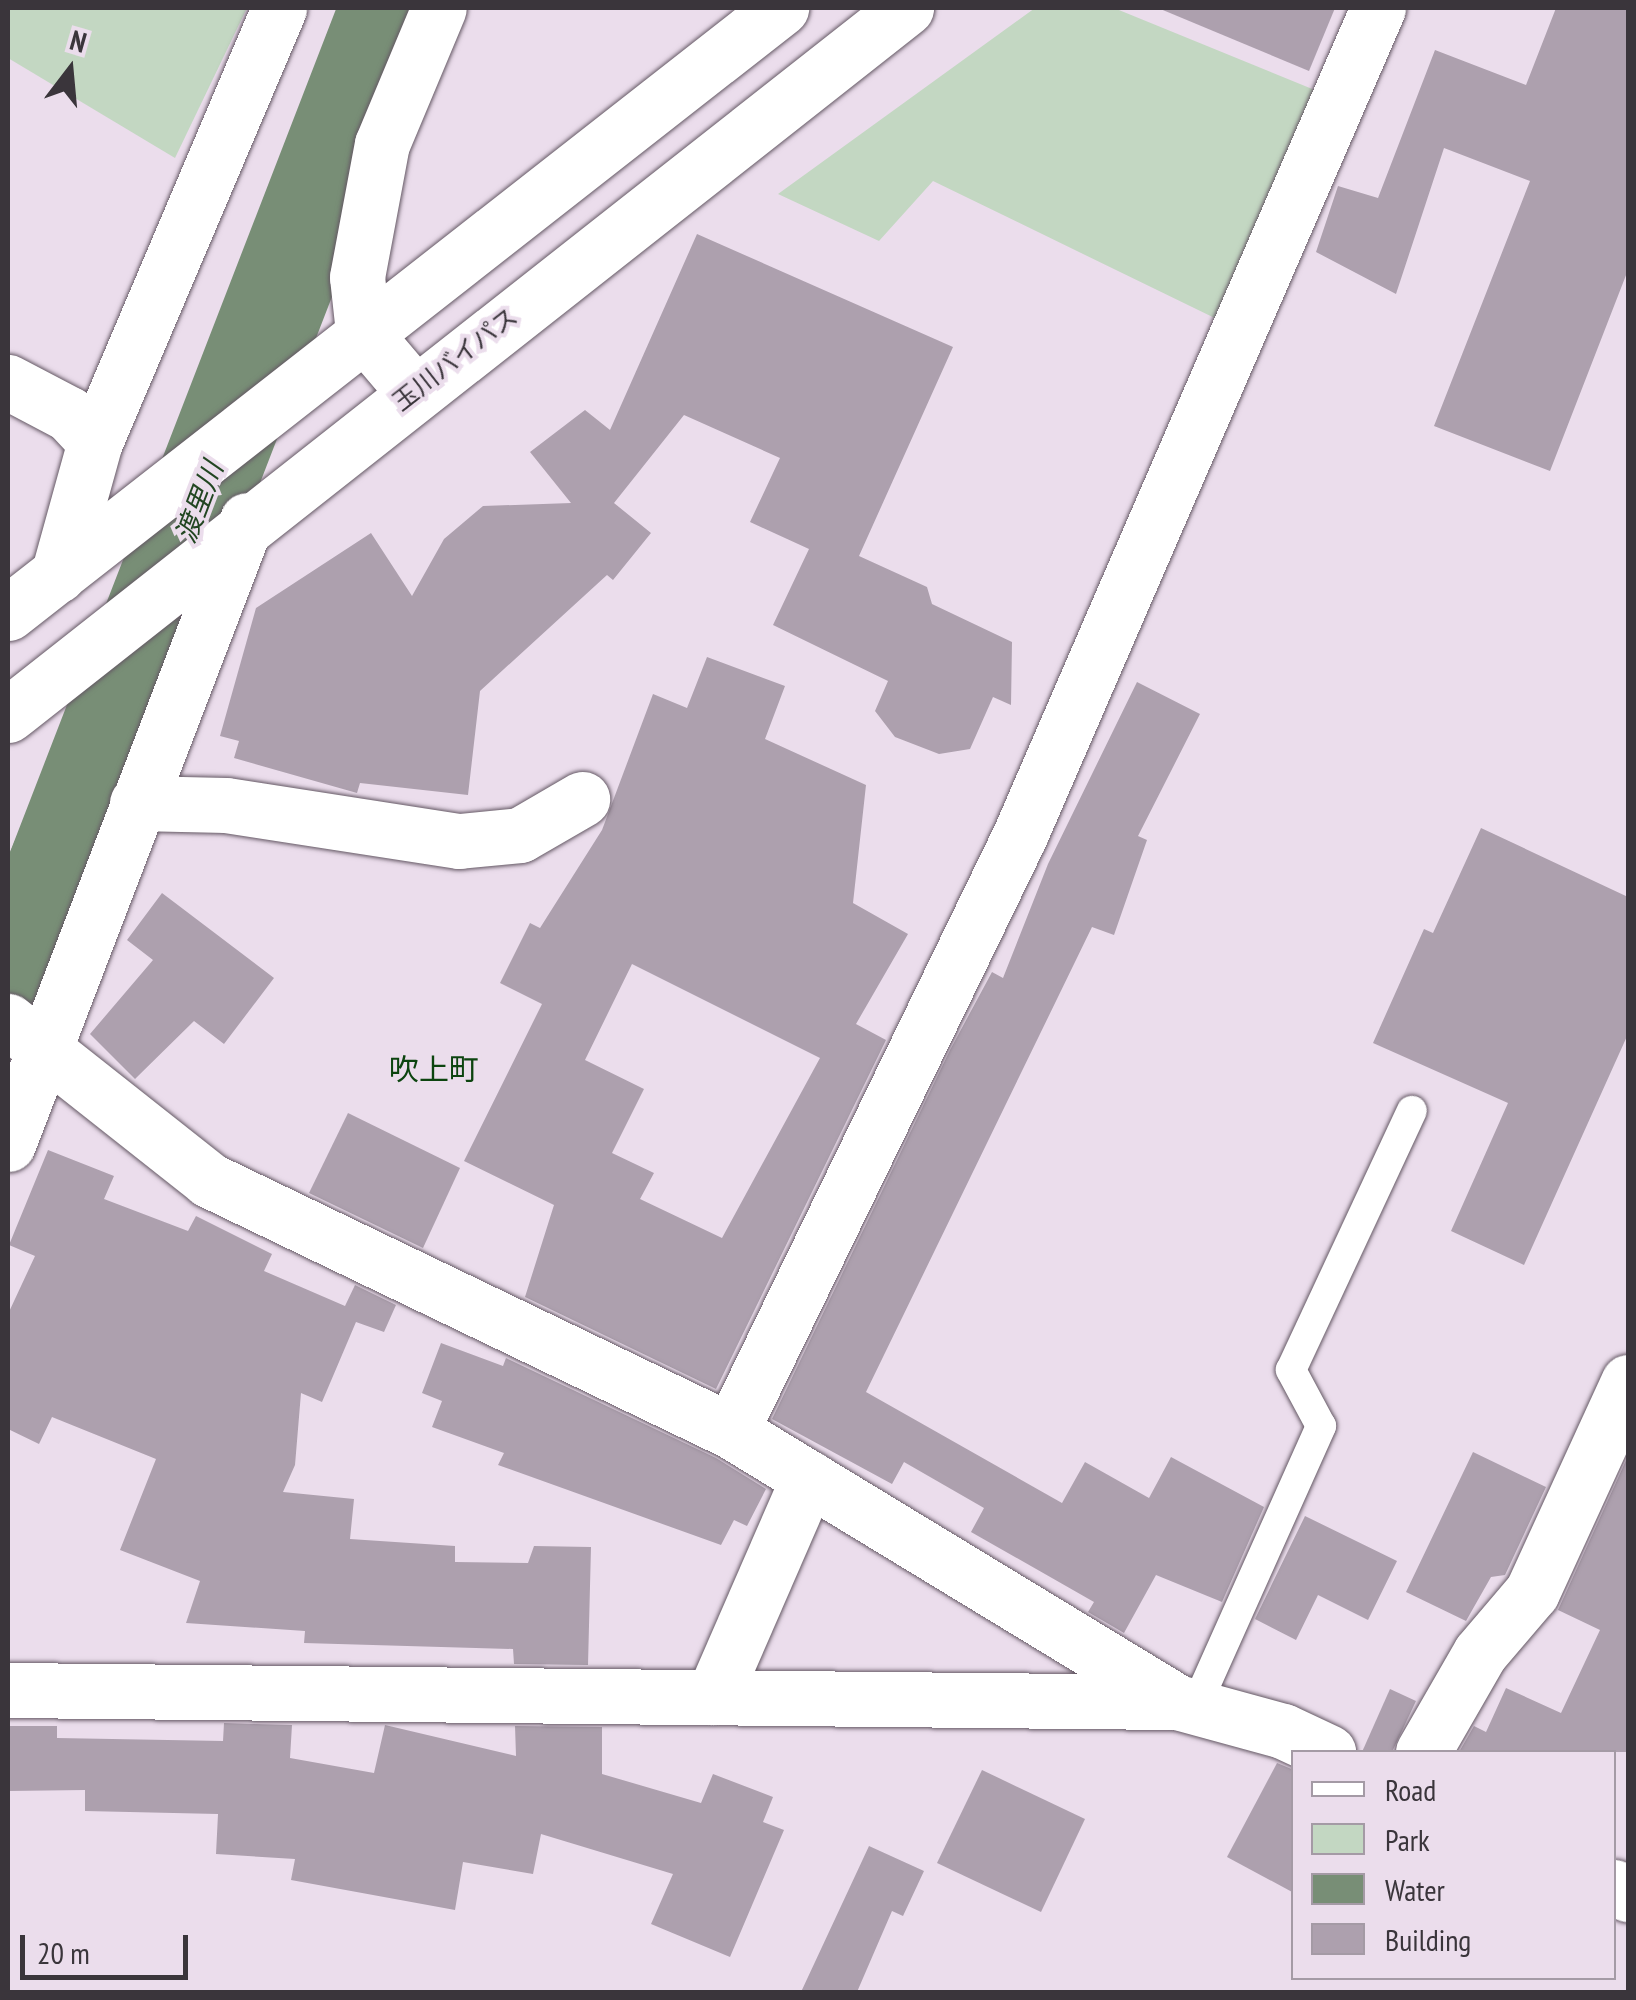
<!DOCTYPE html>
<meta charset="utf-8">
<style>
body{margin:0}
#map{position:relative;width:1636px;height:2000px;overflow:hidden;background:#ebddec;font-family:"PT Sans Narrow","Noto Sans JP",sans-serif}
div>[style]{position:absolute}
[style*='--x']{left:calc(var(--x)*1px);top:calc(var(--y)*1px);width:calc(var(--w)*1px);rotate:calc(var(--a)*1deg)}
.green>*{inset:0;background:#c3d7c2}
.water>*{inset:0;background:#788e76}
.river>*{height:100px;margin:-50px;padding:0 50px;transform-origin:50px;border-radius:50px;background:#788e76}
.building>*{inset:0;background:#ada0ae}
.roads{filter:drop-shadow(0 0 2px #645864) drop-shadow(0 0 2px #645864)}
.lane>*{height:30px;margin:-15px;padding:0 15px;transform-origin:15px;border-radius:15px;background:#fff}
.street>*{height:55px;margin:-27.5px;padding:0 27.5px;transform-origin:27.5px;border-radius:27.5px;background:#fff}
.highway>*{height:55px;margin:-27.5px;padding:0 27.5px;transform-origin:27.5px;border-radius:27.5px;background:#fff}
span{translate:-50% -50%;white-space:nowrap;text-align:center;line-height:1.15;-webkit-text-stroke:8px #ebddec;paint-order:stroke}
.street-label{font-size:25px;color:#3a353b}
.water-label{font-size:28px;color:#224622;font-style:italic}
.quarter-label{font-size:30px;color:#0c440f}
.frame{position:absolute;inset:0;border:10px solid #3a353b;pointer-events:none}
.legend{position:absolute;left:1291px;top:1750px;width:325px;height:230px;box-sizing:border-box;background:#ebddec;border:2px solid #a49aa5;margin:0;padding:12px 18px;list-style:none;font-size:30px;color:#3a353b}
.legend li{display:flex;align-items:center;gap:20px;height:50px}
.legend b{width:50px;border:2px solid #a49aa5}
.north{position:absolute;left:20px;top:20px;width:100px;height:100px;-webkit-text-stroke:8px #ebddec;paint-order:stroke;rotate:16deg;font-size:28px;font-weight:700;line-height:40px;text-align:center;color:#3a353b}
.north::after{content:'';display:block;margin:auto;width:35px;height:45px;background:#3a353b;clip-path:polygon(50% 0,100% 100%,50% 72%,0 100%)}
.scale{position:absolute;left:20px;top:1935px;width:168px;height:45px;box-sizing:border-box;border:5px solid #3a353b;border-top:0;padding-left:12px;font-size:30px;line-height:35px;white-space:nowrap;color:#3a353b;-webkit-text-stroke:8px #ebddec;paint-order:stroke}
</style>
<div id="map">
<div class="green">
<i style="clip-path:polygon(8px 8px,247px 8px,175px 158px,8px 58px)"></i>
<i style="clip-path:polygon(1035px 8px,1114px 8px,1327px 95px,1227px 324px,933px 181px,879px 241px,778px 194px)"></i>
</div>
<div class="water">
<i style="clip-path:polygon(139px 698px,28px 1009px,8px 990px,8px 857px,45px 771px)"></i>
</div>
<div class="river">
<i style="--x:8;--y:996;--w:1059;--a:-68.86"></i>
</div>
<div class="building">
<i style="clip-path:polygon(1158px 8px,1335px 8px,1309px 71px)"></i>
<i style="clip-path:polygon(1556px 8px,1628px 8px,1628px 270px,1550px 471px,1434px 426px,1530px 181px,1444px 148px,1396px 294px,1316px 252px,1338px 186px,1378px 198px,1435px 50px,1526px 85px)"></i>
<i style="clip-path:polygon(697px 234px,953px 347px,859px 556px,927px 587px,932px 604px,1012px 642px,1011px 705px,993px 697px,970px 749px,939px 754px,895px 737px,875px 711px,888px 681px,773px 625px,809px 549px,750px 522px,780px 458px,684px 415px,614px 503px,651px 533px,613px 580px,607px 575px,480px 691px,468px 795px,360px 783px,357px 793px,234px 758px,239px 741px,220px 736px,256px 608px,371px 533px,412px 596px,444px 539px,483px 506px,571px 503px,530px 452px,585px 410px,610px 430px)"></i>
<i style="clip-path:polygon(evenodd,707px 657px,785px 686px,765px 739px,866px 785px,853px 903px,908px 934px,856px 1024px,886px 1040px,716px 1389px,525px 1297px,554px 1205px,464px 1161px,542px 1004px,500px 983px,530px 923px,540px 928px,602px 830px,653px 694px,687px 708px,707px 657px,632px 964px,820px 1058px,722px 1238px,640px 1199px,654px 1173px,612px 1153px,644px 1089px,585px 1060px,632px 964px)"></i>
<i style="clip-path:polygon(1137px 682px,1200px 714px,1138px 836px,1147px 840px,1114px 935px,1092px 927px,866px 1392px,1062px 1503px,1085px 1462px,1149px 1498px,1171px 1457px,1264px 1507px,1222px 1602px,1156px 1575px,1124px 1633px,1088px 1612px,1094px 1602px,971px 1532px,984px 1508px,904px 1462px,892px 1484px,772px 1419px,950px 1050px,992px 972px,1003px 978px,1048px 864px)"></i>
<i style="clip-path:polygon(1481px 828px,1628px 897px,1628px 1034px,1524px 1265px,1451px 1231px,1508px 1103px,1373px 1043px,1424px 929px,1433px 933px)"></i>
<i style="clip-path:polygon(162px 893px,274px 978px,224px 1044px,194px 1021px,135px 1079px,90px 1034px,153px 960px,127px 940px)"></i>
<i style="clip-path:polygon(348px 1113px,460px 1168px,423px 1248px,309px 1193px)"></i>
<i style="clip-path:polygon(48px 1150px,114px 1176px,104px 1199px,188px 1231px,196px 1216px,272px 1254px,264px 1271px,345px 1306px,355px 1285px,396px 1305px,384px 1332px,356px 1322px,322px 1402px,301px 1393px,295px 1465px,283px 1492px,354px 1499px,350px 1539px,455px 1546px,455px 1562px,528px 1563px,534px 1546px,591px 1547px,588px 1665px,514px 1664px,513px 1649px,304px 1643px,305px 1631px,186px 1623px,200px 1581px,120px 1550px,156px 1459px,52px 1417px,39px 1444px,8px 1429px,8px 1314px,35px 1256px,9px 1245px)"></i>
<i style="clip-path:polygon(441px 1343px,503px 1366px,506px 1358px,716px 1458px,766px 1489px,747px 1526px,734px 1520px,721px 1545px,498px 1465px,504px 1453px,432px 1427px,442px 1401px,422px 1393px)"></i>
<i style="clip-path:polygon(1473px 1452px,1546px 1487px,1505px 1575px,1491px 1577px,1466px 1621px,1406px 1592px)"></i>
<i style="clip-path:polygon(1628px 1456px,1628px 1752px,1459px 1752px,1474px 1726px,1486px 1732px,1506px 1688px,1561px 1713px,1600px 1630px,1558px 1610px)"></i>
<i style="clip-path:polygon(1305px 1516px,1397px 1561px,1368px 1620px,1318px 1595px,1296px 1640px,1255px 1619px)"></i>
<i style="clip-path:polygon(1390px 1689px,1416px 1701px,1392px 1752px,1362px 1752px)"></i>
<i style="clip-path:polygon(224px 1723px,292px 1725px,290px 1758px,374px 1773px,385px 1725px,516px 1756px,515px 1726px,602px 1727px,602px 1774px,701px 1803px,713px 1774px,773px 1797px,763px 1822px,784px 1830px,730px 1957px,651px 1924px,673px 1874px,541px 1834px,533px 1874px,463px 1862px,455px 1910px,291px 1880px,295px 1859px,216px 1854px,218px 1814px,85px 1811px,85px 1790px,8px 1791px,8px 1726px,57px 1726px,57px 1738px,223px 1741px)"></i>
<i style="clip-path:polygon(1277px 1763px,1294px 1770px,1294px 1893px,1227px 1857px)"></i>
<i style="clip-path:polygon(982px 1770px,1085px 1819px,1041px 1912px,937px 1863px)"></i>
<i style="clip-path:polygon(869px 1846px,924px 1871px,903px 1916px,892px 1911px,857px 1992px,801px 1992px)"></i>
</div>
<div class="roads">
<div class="lane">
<i style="--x:1195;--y:1708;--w:309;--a:-65.9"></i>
<i style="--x:1321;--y:1426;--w:64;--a:-118.2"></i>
<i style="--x:1291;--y:1370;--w:286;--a:-65"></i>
</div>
<div class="street">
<i style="--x:8;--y:382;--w:69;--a:27.7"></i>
<i style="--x:69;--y:414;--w:38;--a:47"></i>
<i style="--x:414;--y:392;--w:79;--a:-130.4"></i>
<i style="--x:363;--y:332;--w:55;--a:-96.2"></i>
<i style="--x:357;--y:277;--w:135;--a:-79.4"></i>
<i style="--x:382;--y:144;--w:147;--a:-67.3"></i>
<i style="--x:58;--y:575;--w:138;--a:-74.5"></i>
<i style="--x:95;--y:442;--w:471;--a:-67"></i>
<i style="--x:137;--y:803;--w:89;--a:1.3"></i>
<i style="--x:226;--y:805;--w:236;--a:8.8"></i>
<i style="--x:459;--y:841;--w:61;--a:-5.6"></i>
<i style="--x:520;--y:835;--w:72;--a:-30.1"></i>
<i style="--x:8;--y:1021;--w:256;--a:38.3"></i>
<i style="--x:209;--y:1180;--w:579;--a:25.68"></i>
<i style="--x:731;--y:1431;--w:522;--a:31.28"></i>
<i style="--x:1177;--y:1702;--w:110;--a:15.3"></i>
<i style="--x:1283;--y:1731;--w:50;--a:25"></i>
<i style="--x:8;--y:1144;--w:668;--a:-69.04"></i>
<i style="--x:731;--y:1431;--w:662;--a:-64.13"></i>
<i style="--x:1020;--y:835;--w:901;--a:-66.59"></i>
<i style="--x:8;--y:1690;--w:1166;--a:0.59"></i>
<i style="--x:713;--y:1697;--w:239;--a:-66.5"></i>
<i style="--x:1423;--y:1752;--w:114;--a:-60.1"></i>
<i style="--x:1480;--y:1653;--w:80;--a:-49.6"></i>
<i style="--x:1532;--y:1592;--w:231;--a:-65.4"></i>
<i style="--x:1614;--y:1887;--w:16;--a:27"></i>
</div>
<div class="highway">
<i style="--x:8;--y:613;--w:982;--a:-38.05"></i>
<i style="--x:8;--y:715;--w:1143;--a:-38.21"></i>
</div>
</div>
<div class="street-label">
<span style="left:455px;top:359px;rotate:-38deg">玉川バイパス</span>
</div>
<div class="water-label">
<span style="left:199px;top:502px;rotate:-69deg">渡里川</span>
</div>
<div class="quarter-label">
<span style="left:434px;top:1069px">吹上町</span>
</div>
<div class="frame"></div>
<ul class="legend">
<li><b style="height:12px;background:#fff"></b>Road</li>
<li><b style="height:28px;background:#c3d7c2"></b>Park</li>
<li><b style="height:28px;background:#788e76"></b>Water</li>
<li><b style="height:28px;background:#ada0ae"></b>Building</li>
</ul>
<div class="north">N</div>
<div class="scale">20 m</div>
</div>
